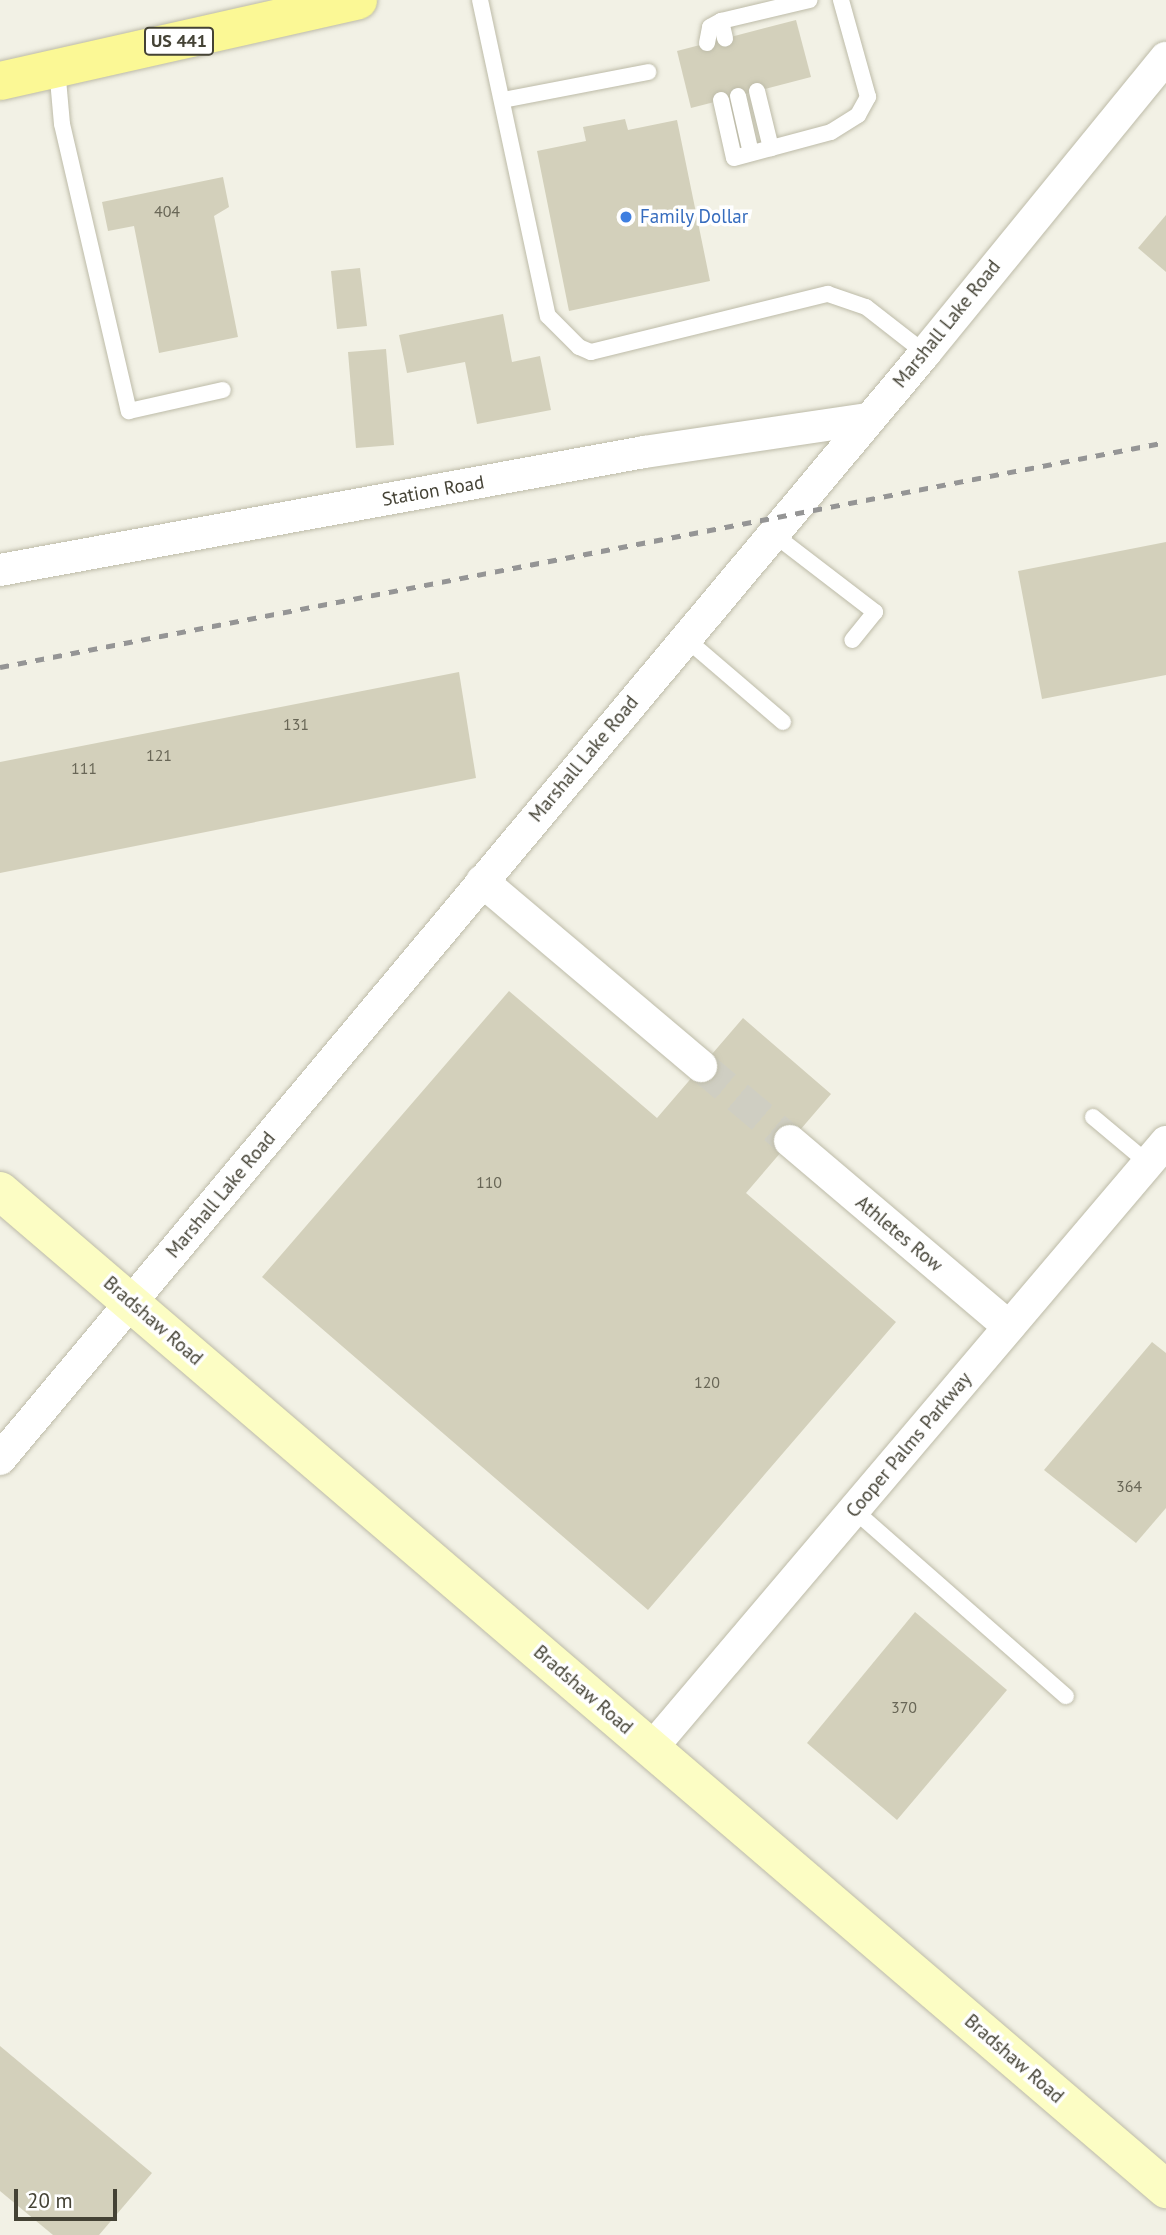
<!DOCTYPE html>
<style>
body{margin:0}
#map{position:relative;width:1166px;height:2235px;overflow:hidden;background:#f2f1e5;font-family:"PT Sans",sans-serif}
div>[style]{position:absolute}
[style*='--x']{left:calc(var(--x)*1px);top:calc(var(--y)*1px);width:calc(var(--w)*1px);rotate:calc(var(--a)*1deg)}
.building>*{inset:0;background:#d3d0bb}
.street-tunnel>*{height:32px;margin-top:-16px;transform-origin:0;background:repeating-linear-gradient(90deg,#cfcec2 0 32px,transparent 0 48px)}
.roads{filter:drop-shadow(0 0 2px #bdbba8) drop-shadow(0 0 2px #bdbba8)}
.lane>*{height:16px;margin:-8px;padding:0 8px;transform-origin:8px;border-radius:8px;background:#fff}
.street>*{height:32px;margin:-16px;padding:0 16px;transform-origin:16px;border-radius:16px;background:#fff}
.secondary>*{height:38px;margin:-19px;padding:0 19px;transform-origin:19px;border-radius:19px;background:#fcfdc4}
.primary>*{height:38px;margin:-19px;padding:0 19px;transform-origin:19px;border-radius:19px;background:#fbf895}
.rail>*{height:5px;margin-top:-2.5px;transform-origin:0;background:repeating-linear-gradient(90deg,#959595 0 9px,transparent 0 18px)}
.dots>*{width:19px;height:19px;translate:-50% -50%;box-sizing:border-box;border:4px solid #fff;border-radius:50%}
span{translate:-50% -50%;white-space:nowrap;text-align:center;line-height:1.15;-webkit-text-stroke:7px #fff;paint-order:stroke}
.number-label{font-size:16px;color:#686656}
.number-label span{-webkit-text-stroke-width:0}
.shield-label span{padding:2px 5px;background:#fff;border:2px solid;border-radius:5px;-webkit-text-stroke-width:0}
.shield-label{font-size:18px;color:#444235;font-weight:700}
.shop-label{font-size:19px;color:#366cbe}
.left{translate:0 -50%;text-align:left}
.street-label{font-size:19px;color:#444235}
.scale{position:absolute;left:14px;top:2189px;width:103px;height:32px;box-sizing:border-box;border:4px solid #444235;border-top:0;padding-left:9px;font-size:21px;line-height:24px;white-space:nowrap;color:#444235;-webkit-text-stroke:5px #fff;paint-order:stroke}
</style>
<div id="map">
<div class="building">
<i style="clip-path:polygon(796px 20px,811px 77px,691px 108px,677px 51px)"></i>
<i style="clip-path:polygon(625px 119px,628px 130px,677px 120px,710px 281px,569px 311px,537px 151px,586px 141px,583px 127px)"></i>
<i style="clip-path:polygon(223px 177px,229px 207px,214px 216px,238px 337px,159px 353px,134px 226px,108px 231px,102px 202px)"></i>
<i style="clip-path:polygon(1166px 215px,1166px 272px,1138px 248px)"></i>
<i style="clip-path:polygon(360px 268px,367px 326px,337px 329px,331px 271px)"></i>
<i style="clip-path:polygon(503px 314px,512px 362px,540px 356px,551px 410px,477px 424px,465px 362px,407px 373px,399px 335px)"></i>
<i style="clip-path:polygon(386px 349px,394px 445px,356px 448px,348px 352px)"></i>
<i style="clip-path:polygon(1166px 542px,1166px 675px,1042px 699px,1018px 571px)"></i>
<i style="clip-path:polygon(459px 672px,476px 778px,0 873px,0 762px)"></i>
<i style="clip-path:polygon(509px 991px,657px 1118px,743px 1018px,831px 1094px,746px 1193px,896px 1322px,648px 1610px,262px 1277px)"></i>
<i style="clip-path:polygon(1152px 1342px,1166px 1353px,1166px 1508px,1136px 1543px,1044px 1470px)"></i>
<i style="clip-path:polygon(915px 1612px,1007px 1690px,897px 1820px,807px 1743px)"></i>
<i style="clip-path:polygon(0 2046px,152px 2173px,99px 2235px,53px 2235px,0 2191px)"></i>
</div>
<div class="street-tunnel">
<i style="--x:701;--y:1066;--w:116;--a:40.1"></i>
</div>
<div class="roads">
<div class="lane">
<i style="--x:480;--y:0;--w:323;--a:77.9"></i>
<i style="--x:548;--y:316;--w:44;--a:45"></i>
<i style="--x:579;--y:347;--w:13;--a:23"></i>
<i style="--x:591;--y:352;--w:244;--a:-13.8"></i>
<i style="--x:828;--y:294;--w:40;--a:18.9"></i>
<i style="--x:866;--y:307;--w:75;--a:37.9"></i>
<i style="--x:721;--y:21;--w:18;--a:77"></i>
<i style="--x:707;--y:43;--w:16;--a:-79"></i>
<i style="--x:710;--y:27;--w:13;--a:-29"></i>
<i style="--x:721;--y:21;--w:91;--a:-13.3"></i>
<i style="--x:57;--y:68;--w:56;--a:84.9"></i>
<i style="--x:62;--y:124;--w:295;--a:76.9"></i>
<i style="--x:129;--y:411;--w:96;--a:-12.6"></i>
<i style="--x:757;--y:91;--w:59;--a:76.2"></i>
<i style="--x:738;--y:96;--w:58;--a:77.2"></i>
<i style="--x:503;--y:100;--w:148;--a:-10.9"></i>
<i style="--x:721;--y:100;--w:59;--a:77.4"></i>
<i style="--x:734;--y:158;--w:100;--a:-15"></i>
<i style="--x:831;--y:132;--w:32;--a:-32"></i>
<i style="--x:858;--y:115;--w:21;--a:-61"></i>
<i style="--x:868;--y:97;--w:101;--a:-105.6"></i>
<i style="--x:772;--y:533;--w:130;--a:37.5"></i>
<i style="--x:875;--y:612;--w:36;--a:129"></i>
<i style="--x:685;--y:638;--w:129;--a:40.6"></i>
<i style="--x:1093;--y:1117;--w:72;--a:39.9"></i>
<i style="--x:854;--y:1510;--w:282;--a:41.3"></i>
</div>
<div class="street">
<i style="--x:0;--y:570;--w:655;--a:-10.38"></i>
<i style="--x:644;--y:452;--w:225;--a:-8.4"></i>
<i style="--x:482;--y:881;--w:287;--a:40.2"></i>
<i style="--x:790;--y:1141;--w:287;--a:40.3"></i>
<i style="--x:0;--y:1459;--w:1442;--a:-50.09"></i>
<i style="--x:925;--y:353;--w:381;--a:-50.8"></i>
<i style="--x:651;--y:1749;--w:796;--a:-49.69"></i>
</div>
<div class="secondary">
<i style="--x:0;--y:1191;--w:1535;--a:40.56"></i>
</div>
<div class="primary">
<i style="--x:0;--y:81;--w:367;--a:-12.7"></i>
</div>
</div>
<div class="rail">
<i style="--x:0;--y:667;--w:1188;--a:-10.92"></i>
</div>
<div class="dots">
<i style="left:626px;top:217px;background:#3f7fe0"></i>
</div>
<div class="number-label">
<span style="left:167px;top:211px">404</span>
<span style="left:296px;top:724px">131</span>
<span style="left:159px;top:755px">121</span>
<span style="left:84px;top:768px">111</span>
<span style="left:489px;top:1182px">110</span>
<span style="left:707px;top:1382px">120</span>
<span style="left:1129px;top:1486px">364</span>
<span style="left:904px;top:1707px">370</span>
</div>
<div class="shield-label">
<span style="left:179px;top:41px">US 441</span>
</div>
<div class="shop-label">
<span class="left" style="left:640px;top:217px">Family Dollar</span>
</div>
<div class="street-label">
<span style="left:947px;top:324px;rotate:-51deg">Marshall Lake Road</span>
<span style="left:433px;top:491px;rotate:-10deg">Station Road</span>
<span style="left:584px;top:759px;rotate:-50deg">Marshall Lake Road</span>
<span style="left:221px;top:1195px;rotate:-50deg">Marshall Lake Road</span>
<span style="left:899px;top:1234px;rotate:40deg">Athletes Row</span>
<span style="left:153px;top:1321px;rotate:41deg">Bradshaw Road</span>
<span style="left:909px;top:1445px;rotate:-50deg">Cooper Palms Parkway</span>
<span style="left:583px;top:1690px;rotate:41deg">Bradshaw Road</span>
<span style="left:1014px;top:2059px;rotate:41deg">Bradshaw Road</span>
</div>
<div class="scale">20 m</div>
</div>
